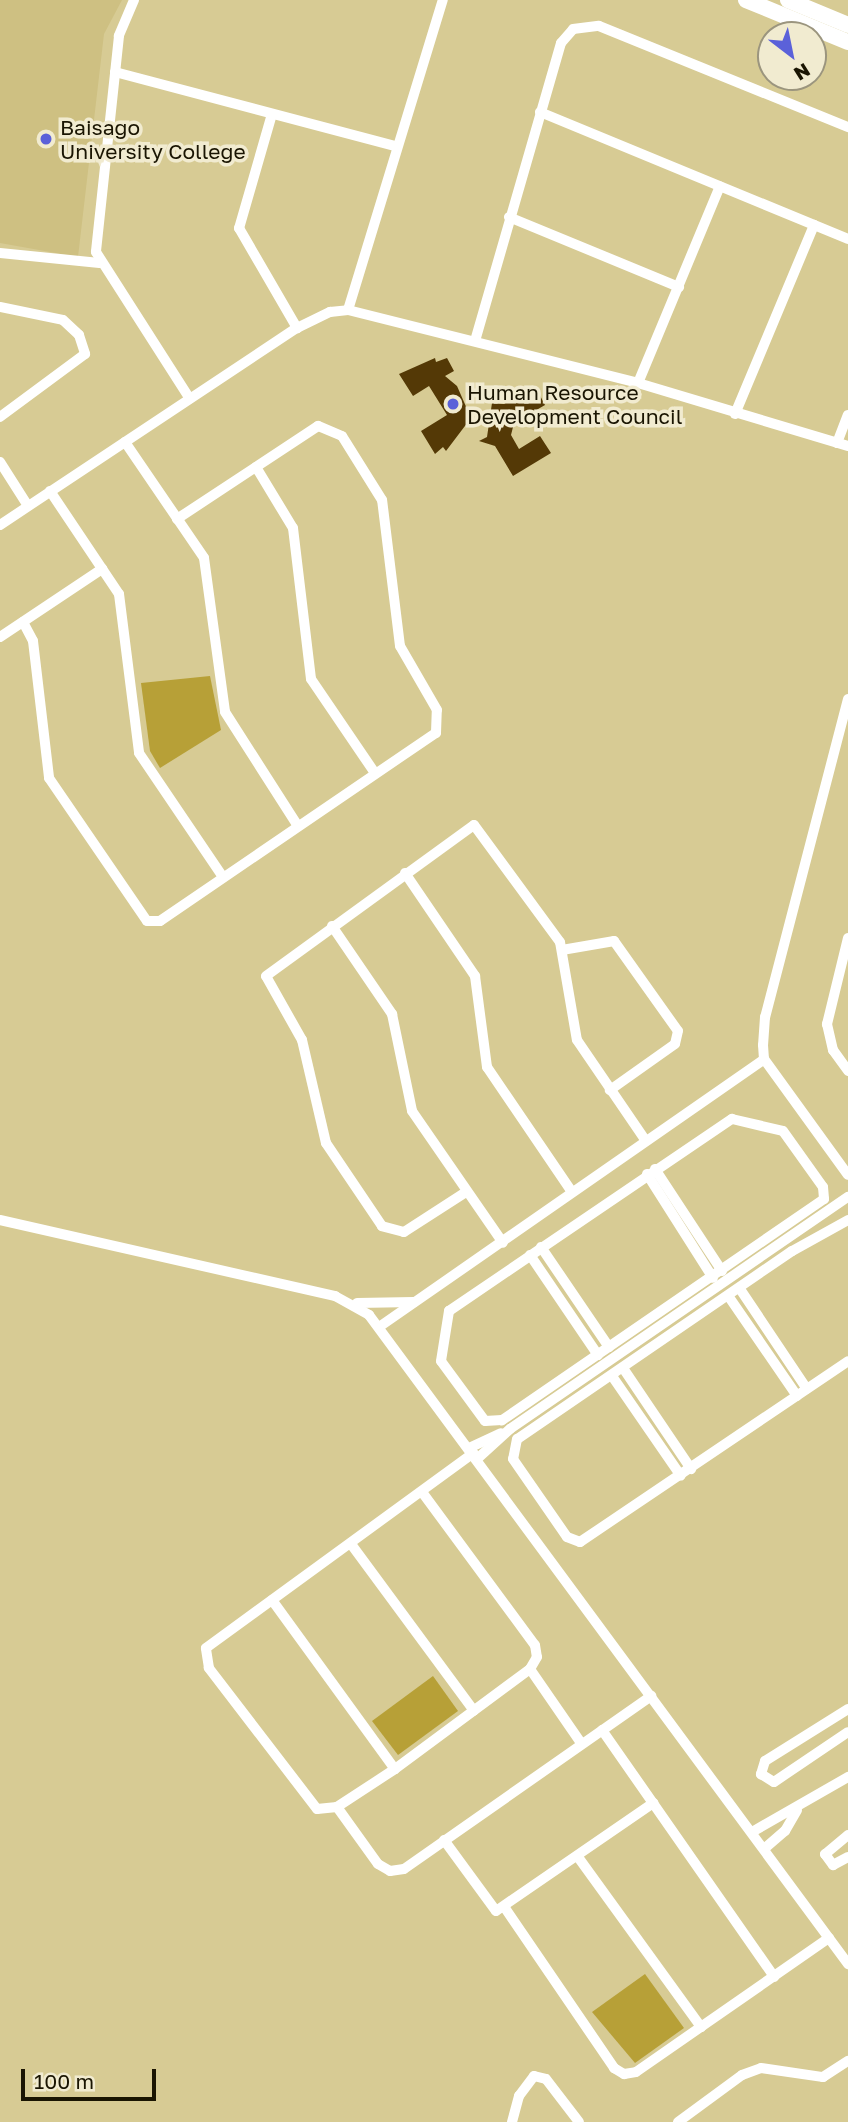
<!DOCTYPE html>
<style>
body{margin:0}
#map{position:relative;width:848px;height:2122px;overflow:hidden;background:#d7cb94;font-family:"Golos Text",sans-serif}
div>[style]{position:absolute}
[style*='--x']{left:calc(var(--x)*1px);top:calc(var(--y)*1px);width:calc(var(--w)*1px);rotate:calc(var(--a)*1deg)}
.built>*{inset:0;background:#cec082}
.green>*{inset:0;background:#b7a037}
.building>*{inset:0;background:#543906}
.street>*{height:10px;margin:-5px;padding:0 5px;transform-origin:5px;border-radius:5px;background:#fff}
.secondary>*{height:16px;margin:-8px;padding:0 8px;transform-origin:8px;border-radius:8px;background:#fff}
.dots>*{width:19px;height:19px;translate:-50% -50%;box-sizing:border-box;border:4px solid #f1ebd0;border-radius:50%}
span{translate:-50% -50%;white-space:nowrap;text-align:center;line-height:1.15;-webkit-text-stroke:7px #f1ebd0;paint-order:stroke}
.poi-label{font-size:21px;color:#1a1502}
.left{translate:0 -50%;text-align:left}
.north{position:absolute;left:757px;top:21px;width:70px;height:70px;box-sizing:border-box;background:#f1ebd0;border:2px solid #9b957e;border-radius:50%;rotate:148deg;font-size:19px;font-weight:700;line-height:28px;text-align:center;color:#1a1502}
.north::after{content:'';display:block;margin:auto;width:24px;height:32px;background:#5b61d9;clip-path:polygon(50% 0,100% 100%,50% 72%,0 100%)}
.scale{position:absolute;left:21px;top:2069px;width:135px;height:32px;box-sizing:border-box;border:4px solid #1a1502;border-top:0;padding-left:9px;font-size:21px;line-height:24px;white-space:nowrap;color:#1a1502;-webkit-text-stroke:5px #f1ebd0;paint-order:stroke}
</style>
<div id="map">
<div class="built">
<i style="clip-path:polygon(0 0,122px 0,104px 34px,78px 257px,0 243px)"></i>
</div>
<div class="green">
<i style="clip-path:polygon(210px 676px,221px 730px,160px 768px,150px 751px,141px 683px)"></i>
<i style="clip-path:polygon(433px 1676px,458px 1711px,398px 1755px,372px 1721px)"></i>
<i style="clip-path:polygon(645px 1974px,684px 2028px,635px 2063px,592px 2012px)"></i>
</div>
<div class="building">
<i style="clip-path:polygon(435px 358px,436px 362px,447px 358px,454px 371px,445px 376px,457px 386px,471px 418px,446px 451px,443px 447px,435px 454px,421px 431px,447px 415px,429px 386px,413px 396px,399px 374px)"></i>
<i style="clip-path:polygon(535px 386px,545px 405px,514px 423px,511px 435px,519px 449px,540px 436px,551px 453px,513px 476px,495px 446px,479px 441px,487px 437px,492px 403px,504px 404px)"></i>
</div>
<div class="street">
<i style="--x:134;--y:0;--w:39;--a:113"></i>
<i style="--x:119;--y:36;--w:217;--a:96.1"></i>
<i style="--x:96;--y:252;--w:174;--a:57.4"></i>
<i style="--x:115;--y:72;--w:290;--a:14.8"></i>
<i style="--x:540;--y:112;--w:333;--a:22.4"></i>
<i style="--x:272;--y:114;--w:119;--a:106.1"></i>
<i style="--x:239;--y:228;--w:116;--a:59.9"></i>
<i style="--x:509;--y:217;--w:184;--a:22.4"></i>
<i style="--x:0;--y:253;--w:100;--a:5.7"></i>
<i style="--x:0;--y:307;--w:64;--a:11.7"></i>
<i style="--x:63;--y:320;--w:22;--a:43"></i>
<i style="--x:79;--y:335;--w:20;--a:72"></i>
<i style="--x:85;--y:354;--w:106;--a:143.5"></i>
<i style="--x:348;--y:310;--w:324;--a:-73"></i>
<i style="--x:475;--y:341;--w:310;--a:-73.9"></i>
<i style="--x:561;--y:43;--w:18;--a:-49"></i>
<i style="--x:573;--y:29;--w:26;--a:-7"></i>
<i style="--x:599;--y:26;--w:269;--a:22.1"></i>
<i style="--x:638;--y:383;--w:213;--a:-67.4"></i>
<i style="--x:735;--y:414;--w:205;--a:-67.3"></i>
<i style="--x:125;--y:442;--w:140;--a:55.7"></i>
<i style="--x:204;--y:558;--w:155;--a:82.2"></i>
<i style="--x:225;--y:712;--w:135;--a:57.4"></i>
<i style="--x:837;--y:443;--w:30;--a:-69"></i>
<i style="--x:0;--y:462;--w:52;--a:57.5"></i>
<i style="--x:256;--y:467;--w:71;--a:58.8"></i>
<i style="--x:293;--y:528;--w:152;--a:83.2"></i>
<i style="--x:311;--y:679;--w:114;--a:55.8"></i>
<i style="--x:50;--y:491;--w:124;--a:56.2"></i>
<i style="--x:119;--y:594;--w:160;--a:82.8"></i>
<i style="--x:139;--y:753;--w:150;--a:55.9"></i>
<i style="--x:0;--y:525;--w:356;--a:-33.6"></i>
<i style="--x:297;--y:328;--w:37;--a:-26"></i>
<i style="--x:330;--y:312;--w:18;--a:-6"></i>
<i style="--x:348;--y:310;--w:299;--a:14.1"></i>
<i style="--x:638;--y:383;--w:219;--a:16.7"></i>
<i style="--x:23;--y:622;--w:21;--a:62"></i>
<i style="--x:33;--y:641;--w:138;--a:83.3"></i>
<i style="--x:49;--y:778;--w:173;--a:55.6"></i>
<i style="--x:147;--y:921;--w:13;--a:0"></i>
<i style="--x:160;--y:921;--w:334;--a:-34.3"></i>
<i style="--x:436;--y:733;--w:23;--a:-88"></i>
<i style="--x:437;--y:710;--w:74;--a:-120"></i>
<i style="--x:400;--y:646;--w:147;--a:-97"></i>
<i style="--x:382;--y:500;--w:75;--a:-122"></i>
<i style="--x:342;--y:436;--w:26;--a:-157"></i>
<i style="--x:318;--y:426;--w:169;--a:146.6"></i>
<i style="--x:0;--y:637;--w:123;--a:-33.7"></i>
<i style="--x:848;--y:699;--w:329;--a:104.6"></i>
<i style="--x:765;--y:1017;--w:28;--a:94"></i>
<i style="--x:763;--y:1045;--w:14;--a:86"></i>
<i style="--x:764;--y:1059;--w:143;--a:54.1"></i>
<i style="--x:405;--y:873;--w:125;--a:55.8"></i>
<i style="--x:475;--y:976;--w:92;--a:82.5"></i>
<i style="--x:487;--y:1067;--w:151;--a:55.8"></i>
<i style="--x:332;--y:926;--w:107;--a:55.7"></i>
<i style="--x:392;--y:1014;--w:99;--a:78.3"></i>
<i style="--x:412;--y:1111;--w:160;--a:55.4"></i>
<i style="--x:848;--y:938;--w:89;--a:103.7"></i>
<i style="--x:827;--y:1024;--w:27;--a:77"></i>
<i style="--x:833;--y:1050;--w:26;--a:54"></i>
<i style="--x:562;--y:950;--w:53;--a:-9.8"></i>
<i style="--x:614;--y:941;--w:110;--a:54.6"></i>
<i style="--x:678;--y:1031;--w:13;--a:103"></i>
<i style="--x:675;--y:1044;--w:80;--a:144.7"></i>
<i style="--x:732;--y:1119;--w:52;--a:13.2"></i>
<i style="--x:783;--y:1131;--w:69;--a:54.5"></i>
<i style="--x:823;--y:1187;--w:12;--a:85"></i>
<i style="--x:824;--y:1199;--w:391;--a:145.5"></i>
<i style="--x:502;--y:1420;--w:17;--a:177"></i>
<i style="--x:485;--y:1421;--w:74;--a:-126.3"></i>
<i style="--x:441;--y:1361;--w:51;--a:-80.9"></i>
<i style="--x:449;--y:1311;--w:342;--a:-34.2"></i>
<i style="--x:655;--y:1169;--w:122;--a:56.7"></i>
<i style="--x:647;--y:1174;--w:123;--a:57.6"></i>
<i style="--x:466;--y:1192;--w:74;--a:147.2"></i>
<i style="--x:404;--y:1232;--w:23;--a:-165"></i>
<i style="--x:382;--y:1226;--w:100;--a:-124"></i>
<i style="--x:326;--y:1143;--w:106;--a:-103.1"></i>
<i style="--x:302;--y:1040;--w:73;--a:-119.4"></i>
<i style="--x:266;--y:976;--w:257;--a:-36"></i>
<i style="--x:474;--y:825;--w:145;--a:53.7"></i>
<i style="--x:560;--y:942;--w:99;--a:80.2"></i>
<i style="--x:577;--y:1040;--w:122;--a:55.7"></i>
<i style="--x:0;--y:1220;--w:344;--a:12.8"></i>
<i style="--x:335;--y:1296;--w:39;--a:29"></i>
<i style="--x:369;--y:1315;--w:807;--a:53.57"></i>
<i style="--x:848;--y:1220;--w:64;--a:151"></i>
<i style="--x:792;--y:1251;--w:333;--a:145.6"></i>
<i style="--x:517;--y:1439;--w:20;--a:101"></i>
<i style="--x:513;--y:1459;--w:95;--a:55.3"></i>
<i style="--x:567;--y:1537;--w:14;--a:21"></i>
<i style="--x:580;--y:1542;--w:323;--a:-34"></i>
<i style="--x:541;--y:1247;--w:121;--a:55.8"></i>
<i style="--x:530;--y:1255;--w:121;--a:55.8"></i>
<i style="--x:740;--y:1289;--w:120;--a:56.2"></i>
<i style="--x:729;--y:1297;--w:120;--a:55.5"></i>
<i style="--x:357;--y:1303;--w:57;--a:-1"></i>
<i style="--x:379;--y:1327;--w:469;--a:-34.8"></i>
<i style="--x:623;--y:1368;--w:122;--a:56"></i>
<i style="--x:612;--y:1376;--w:121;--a:55.4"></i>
<i style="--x:469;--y:1448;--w:35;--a:-25"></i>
<i style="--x:477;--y:1459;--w:45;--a:-42.3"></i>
<i style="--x:510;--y:1429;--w:410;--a:-34.5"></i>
<i style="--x:422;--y:1492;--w:190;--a:53.6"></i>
<i style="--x:535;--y:1645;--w:12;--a:81"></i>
<i style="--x:537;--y:1657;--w:14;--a:120"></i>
<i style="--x:530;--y:1669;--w:168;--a:143.5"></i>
<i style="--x:395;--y:1769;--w:69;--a:146.8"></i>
<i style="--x:337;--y:1807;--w:20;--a:174"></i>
<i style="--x:317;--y:1809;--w:178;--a:-127.5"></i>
<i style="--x:209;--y:1668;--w:20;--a:-99"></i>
<i style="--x:206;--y:1648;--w:331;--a:-36.1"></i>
<i style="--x:351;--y:1544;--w:207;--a:53.6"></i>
<i style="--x:272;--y:1600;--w:209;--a:54"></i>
<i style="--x:530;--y:1669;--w:90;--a:55.4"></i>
<i style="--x:848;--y:1709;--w:98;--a:147.9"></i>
<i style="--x:765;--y:1761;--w:14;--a:107"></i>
<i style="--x:761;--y:1774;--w:15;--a:32"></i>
<i style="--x:774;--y:1782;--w:89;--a:-34"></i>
<i style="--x:602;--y:1730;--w:301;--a:55.1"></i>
<i style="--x:337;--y:1807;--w:70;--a:54.3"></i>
<i style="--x:378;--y:1864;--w:14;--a:30"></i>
<i style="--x:390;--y:1871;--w:14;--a:-8"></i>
<i style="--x:404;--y:1869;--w:302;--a:-35"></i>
<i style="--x:752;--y:1832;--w:111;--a:-29.8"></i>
<i style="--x:848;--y:1835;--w:30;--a:140"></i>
<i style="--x:825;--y:1854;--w:14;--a:54"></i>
<i style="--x:833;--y:1865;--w:17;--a:-28"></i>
<i style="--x:444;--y:1840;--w:88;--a:53.8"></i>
<i style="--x:496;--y:1911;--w:191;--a:-34.5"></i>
<i style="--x:764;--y:1849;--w:28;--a:-41"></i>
<i style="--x:785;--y:1831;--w:24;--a:-60"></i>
<i style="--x:578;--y:1857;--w:210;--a:54.1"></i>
<i style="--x:505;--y:1908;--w:194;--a:55.7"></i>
<i style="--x:614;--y:2068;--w:12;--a:31"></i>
<i style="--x:624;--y:2074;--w:12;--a:-9"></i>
<i style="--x:636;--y:2072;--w:235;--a:-34.8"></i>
<i style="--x:512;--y:2122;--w:27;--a:-75"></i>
<i style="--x:519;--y:2096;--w:25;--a:-53"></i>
<i style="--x:534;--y:2076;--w:12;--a:14"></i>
<i style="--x:546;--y:2079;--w:54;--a:52.5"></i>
<i style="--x:678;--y:2122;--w:79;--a:-36.3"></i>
<i style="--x:742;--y:2075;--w:20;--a:-20"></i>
<i style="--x:761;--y:2068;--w:63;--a:8.3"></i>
<i style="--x:823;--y:2077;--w:30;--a:-33"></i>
</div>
<div class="secondary">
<i style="--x:746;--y:0;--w:110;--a:22.4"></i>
<i style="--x:788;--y:0;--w:65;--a:22.6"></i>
</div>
<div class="dots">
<i style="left:46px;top:139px;background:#5b61d9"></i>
<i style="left:453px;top:404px;background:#5b61d9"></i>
</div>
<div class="poi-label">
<span class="left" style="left:60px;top:139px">Baisago<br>University College</span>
<span class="left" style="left:467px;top:404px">Human Resource<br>Development Council</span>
</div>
<div class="north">N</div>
<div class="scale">100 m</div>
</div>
